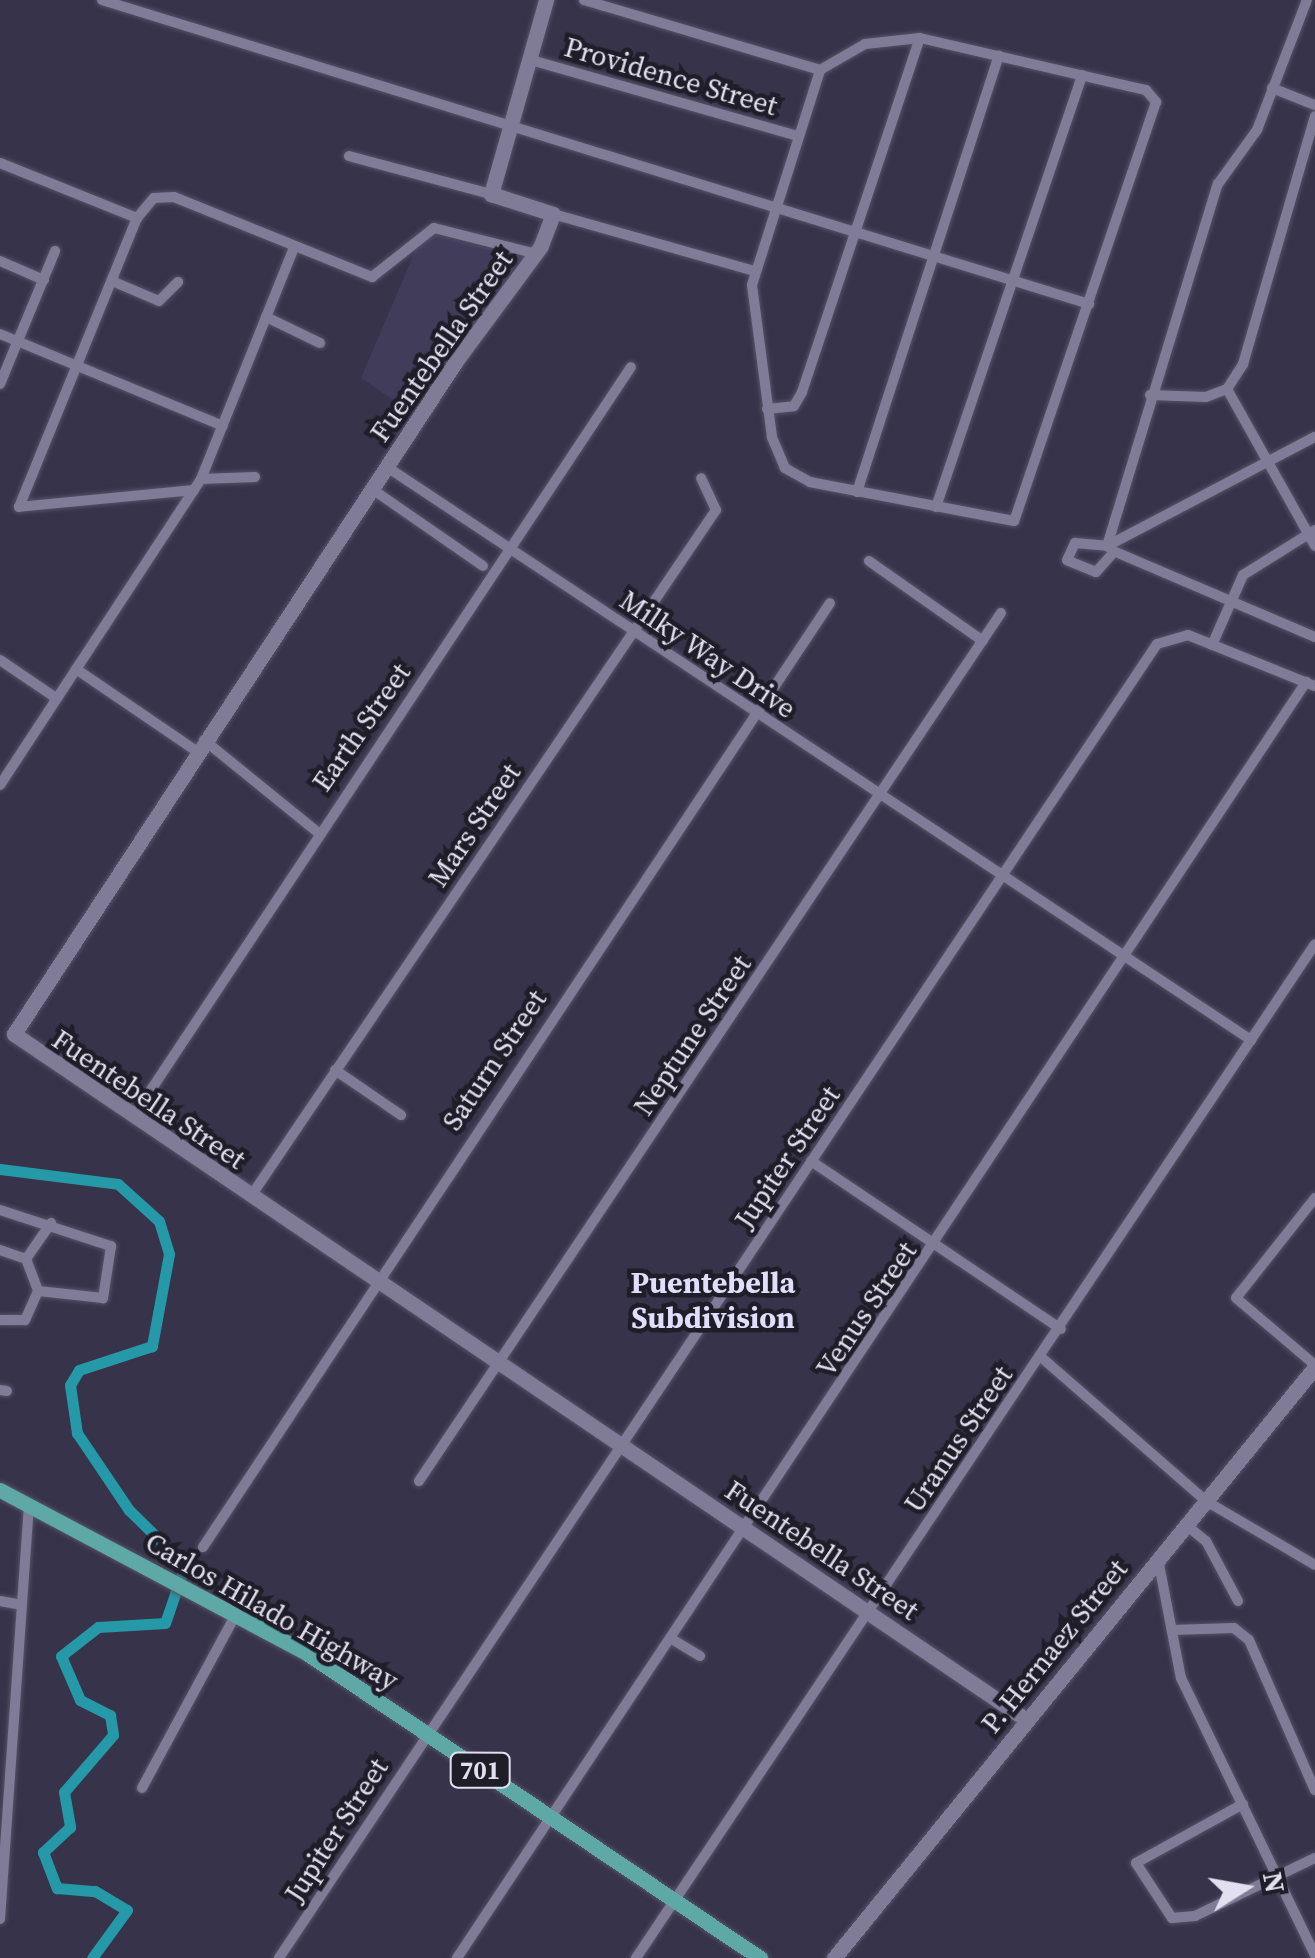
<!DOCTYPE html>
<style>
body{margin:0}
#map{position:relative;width:1315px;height:1958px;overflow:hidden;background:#37334b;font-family:"Source Serif 4",serif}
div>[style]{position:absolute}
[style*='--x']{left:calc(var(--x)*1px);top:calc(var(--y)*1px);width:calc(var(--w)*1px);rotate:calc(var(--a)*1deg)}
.built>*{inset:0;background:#403c5a}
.canal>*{height:11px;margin:-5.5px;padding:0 5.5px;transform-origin:5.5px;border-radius:5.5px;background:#2599a8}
.roads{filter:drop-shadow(0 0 2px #555266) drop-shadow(0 0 2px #555266)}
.street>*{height:10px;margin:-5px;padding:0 5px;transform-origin:5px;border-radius:5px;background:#807c98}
.secondary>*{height:15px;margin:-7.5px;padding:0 7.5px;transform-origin:7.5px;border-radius:7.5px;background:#807c98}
.primary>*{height:15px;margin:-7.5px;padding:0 7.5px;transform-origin:7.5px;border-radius:7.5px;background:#5ea8a8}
span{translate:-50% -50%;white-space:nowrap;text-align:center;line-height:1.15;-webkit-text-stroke:9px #1e1d28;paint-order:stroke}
.shield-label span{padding:2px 8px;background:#1e1d28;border:2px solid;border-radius:8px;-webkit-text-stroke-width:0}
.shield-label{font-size:25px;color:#e2e0f0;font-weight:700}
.street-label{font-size:28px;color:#e2e0f0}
.neighbourhood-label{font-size:30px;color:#e1defc;font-weight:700}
.north{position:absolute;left:1195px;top:1838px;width:100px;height:100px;-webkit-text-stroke:8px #1e1d28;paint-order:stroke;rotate:79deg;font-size:28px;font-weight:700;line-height:40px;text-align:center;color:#e2e0f0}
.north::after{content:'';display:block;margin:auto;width:35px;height:45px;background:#e2e0f0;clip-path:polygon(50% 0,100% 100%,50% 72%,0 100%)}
</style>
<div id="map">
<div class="built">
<i style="clip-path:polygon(434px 234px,522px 257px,414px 414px,361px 378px,416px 249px)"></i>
</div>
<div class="canal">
<i style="--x:0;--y:1169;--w:119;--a:7.2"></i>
<i style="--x:118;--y:1184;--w:55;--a:42.1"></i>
<i style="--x:159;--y:1221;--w:34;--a:73"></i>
<i style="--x:169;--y:1254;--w:94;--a:100.5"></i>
<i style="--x:152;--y:1346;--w:77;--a:161.8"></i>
<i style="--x:79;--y:1370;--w:17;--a:121"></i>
<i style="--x:70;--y:1385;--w:49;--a:81.7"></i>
<i style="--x:77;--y:1433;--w:93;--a:56"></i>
<i style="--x:129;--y:1510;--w:78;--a:44.5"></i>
<i style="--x:185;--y:1565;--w:61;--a:109"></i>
<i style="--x:165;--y:1623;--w:67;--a:176.6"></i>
<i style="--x:98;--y:1627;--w:47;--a:141.9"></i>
<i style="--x:61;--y:1656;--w:48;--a:66.6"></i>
<i style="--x:80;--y:1700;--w:34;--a:27"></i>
<i style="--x:110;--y:1715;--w:20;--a:81"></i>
<i style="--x:113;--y:1735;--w:75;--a:130.7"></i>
<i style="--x:64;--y:1792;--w:36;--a:80"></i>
<i style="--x:70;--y:1827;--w:37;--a:137"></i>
<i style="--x:43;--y:1852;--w:39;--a:69"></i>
<i style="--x:57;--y:1888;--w:38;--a:5"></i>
<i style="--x:95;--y:1891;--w:37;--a:31"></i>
<i style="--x:127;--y:1910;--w:59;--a:126.1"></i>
</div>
<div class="roads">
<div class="street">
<i style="--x:102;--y:0;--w:1033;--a:17.12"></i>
<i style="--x:584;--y:0;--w:246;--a:16.5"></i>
<i style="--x:920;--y:38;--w:232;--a:13"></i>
<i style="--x:1146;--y:90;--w:16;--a:50"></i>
<i style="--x:1156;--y:102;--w:442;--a:108.7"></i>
<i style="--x:1014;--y:521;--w:208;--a:-169.2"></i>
<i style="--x:810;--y:482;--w:29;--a:-151"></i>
<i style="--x:785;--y:468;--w:34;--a:-113"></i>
<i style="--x:772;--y:437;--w:153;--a:-97.5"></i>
<i style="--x:752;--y:285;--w:225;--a:-72.4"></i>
<i style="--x:820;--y:70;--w:52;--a:-30"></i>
<i style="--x:865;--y:44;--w:55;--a:-6.2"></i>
<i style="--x:531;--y:60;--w:278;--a:15.9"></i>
<i style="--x:1272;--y:88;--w:46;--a:21.6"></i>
<i style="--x:349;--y:156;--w:147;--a:15"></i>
<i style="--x:0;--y:163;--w:148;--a:21.9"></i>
<i style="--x:553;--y:214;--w:209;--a:15.8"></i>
<i style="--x:0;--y:261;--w:48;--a:23.4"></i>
<i style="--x:112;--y:281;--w:51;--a:23.1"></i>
<i style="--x:159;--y:301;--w:27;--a:-45"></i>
<i style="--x:266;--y:317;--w:60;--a:25.7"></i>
<i style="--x:0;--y:334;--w:241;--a:22.4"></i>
<i style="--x:0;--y:384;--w:144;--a:-67.5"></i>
<i style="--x:1227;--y:389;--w:180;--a:60.7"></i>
<i style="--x:1150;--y:395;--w:56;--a:2"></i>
<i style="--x:1206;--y:397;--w:22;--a:-21"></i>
<i style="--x:1227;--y:389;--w:30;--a:-57"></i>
<i style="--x:1243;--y:364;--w:258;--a:-73.8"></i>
<i style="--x:767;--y:409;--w:27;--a:-6"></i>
<i style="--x:794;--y:406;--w:16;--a:-60"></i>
<i style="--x:802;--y:392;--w:373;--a:-71.6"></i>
<i style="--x:387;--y:467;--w:1037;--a:33.55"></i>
<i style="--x:201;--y:479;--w:54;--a:-2.1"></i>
<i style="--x:372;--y:489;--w:135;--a:34.7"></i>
<i style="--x:194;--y:490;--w:176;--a:174.5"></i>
<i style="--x:19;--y:507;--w:312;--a:-67.8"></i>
<i style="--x:137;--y:218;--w:26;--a:-50"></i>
<i style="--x:154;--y:198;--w:20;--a:-3"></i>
<i style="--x:174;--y:197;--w:214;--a:22"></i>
<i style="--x:372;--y:277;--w:79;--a:-38.3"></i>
<i style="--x:434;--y:228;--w:106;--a:14.2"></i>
<i style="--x:857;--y:492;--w:459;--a:-72"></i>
<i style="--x:936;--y:507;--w:456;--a:-71.3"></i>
<i style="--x:1107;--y:546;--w:379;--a:-73"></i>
<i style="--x:1218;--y:184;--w:67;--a:-54.2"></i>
<i style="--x:1257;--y:130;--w:139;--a:-69"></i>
<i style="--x:1111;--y:550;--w:222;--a:23.1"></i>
<i style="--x:1114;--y:552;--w:27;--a:132"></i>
<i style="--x:1096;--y:572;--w:31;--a:-158"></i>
<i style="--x:1067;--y:560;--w:19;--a:-65"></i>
<i style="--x:1075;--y:543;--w:32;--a:5"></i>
<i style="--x:1107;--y:546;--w:235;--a:-27.7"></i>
<i style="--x:869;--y:561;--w:139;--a:35.1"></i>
<i style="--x:1212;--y:645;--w:77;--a:-66.1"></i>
<i style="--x:1243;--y:575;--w:85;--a:-32"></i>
<i style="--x:0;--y:660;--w:64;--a:34.2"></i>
<i style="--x:76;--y:669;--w:145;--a:34.3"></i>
<i style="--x:204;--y:740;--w:144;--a:39.1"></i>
<i style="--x:0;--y:785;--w:366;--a:-56.7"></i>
<i style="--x:201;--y:479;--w:247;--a:-68.1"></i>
<i style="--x:335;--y:1070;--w:80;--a:34.3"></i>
<i style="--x:133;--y:1117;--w:900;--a:-56.42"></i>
<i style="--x:811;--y:1161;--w:301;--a:33.9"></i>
<i style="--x:251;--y:1196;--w:829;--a:-55.87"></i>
<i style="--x:716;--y:510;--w:35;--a:-115"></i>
<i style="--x:1315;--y:1198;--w:127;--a:128.3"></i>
<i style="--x:1236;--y:1298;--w:104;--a:40.3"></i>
<i style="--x:0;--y:1210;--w:117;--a:18"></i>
<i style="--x:111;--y:1246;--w:53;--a:98.7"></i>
<i style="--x:103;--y:1298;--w:65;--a:-173.9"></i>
<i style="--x:0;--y:1250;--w:28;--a:19"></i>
<i style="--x:26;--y:1259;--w:34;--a:69"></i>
<i style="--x:38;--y:1291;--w:32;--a:114"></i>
<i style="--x:25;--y:1320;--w:25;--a:180"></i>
<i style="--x:26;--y:1259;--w:44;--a:-55.2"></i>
<i style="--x:1041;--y:1357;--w:219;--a:41.1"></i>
<i style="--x:1206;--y:1501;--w:126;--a:30.4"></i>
<i style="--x:0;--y:1390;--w:7;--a:8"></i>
<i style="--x:419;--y:1481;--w:1045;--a:-56.16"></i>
<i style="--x:1186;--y:1525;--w:26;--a:39"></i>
<i style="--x:1206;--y:1541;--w:68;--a:61.9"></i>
<i style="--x:203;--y:1547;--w:1133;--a:-56.41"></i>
<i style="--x:1158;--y:1559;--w:121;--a:79.1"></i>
<i style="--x:1181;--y:1678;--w:308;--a:64.2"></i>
<i style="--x:0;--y:1601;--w:17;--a:10"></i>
<i style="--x:1172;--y:1630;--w:62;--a:-1.8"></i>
<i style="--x:1234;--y:1628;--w:19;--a:39"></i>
<i style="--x:1249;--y:1640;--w:164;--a:66.3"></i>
<i style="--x:670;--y:1638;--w:35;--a:31"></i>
<i style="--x:142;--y:1788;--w:198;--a:-61.6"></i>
<i style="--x:1243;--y:1804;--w:122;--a:151.1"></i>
<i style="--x:1136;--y:1863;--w:66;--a:56.8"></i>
<i style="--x:1172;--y:1918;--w:23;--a:-5"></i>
<i style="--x:1195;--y:1916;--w:133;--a:-25.8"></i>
<i style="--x:0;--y:1919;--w:416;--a:-86"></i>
<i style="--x:279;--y:1958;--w:1580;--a:-56.25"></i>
<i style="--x:1157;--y:644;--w:32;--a:-16"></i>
<i style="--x:1188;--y:635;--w:137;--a:21.9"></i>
<i style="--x:457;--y:1958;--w:1533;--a:-56.36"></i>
<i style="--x:636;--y:1958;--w:1220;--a:-56.19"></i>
</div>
<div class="secondary">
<i style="--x:546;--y:0;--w:202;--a:105.8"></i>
<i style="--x:491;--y:194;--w:65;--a:17.9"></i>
<i style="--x:553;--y:214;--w:34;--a:111"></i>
<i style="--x:541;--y:246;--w:143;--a:126.5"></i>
<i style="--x:456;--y:361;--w:805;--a:123.3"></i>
<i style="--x:14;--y:1034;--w:1223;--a:34.11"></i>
<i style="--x:834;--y:1958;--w:762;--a:-50.86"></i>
</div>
<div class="primary">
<i style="--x:0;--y:1490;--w:349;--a:28"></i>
<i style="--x:308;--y:1654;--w:545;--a:33.92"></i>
</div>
</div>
<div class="shield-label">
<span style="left:480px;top:1770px">701</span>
</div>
<div class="street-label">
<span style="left:671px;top:76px;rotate:16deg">Providence Street</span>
<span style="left:441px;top:346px;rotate:-55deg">Fuentebella Street</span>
<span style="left:708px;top:654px;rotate:34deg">Milky Way Drive</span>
<span style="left:361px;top:727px;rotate:-55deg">Earth Street</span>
<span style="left:474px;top:825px;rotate:-56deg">Mars Street</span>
<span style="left:692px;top:1035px;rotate:-56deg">Neptune Street</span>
<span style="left:494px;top:1060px;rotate:-56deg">Saturn Street</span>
<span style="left:149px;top:1099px;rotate:34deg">Fuentebella Street</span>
<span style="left:787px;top:1157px;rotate:-56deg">Jupiter Street</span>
<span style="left:866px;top:1309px;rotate:-56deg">Venus Street</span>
<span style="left:958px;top:1439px;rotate:-56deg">Uranus Street</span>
<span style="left:822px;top:1550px;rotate:34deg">Fuentebella Street</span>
<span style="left:272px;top:1611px;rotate:30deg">Carlos Hilado Highway</span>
<span style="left:1054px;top:1646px;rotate:-51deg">P. Hernaez Street</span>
<span style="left:336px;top:1830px;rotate:-57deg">Jupiter Street</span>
</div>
<div class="neighbourhood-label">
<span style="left:713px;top:1300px">Puentebella<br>Subdivision</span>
</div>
<div class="north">N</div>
</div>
